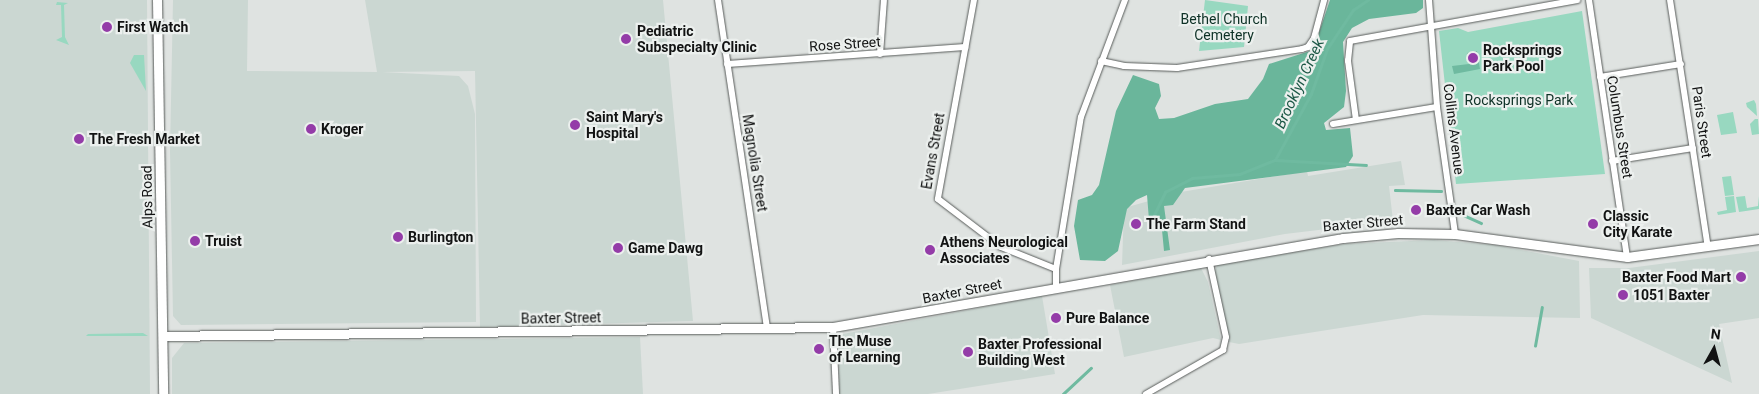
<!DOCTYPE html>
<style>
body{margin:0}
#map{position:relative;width:1759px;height:394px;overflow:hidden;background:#dfe3e1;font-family:Roboto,sans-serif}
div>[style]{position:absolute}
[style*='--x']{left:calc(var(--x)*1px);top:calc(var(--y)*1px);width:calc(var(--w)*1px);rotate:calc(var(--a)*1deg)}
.built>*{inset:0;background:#cbd7d2}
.green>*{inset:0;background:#98d8c0}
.forest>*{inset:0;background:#6ab69b}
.water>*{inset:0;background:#6fbaa0}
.stream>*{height:2.5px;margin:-1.25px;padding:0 1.25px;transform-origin:1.25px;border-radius:1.25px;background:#6fbaa0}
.roads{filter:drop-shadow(0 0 1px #585c5a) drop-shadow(0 0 1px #585c5a)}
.minor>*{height:6px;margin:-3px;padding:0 3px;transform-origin:3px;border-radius:3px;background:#fff}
.secondary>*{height:9px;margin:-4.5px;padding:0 4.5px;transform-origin:4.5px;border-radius:4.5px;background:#fff}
.dots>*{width:14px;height:14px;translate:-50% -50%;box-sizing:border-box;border:2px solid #ecf0ee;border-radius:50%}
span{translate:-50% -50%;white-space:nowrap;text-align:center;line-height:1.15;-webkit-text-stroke:4.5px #ecf0ee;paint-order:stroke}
.park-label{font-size:14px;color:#0d3126}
.poi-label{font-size:14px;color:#121313;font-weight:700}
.left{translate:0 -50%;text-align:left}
.right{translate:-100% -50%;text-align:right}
.street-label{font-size:14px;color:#121313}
.water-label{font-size:15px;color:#1c5846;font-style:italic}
.north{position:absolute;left:1689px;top:324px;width:50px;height:50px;-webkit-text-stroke:4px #ecf0ee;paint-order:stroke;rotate:7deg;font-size:14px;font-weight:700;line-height:20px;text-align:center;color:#121313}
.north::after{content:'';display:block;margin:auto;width:18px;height:22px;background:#121313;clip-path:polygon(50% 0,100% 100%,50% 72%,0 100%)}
</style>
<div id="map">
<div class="built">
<i style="clip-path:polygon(0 0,147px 0,150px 394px,0 394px)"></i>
<i style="clip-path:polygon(173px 0,248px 0,247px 71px,377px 72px,365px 0,663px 0,693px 321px,480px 327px,475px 71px,382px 72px,459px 76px,468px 86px,475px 114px,476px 322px,181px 325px,173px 316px,170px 151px)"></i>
<i style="clip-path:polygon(1401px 161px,1405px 185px,1389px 186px,1393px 221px,1285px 234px,1122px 265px,1124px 208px,1181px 192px,1307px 171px,1308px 176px)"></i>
<i style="clip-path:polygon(1434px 240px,1495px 245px,1579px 261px,1580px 318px,1423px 315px,1239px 344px,1229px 342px,1215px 271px,1217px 265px,1344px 244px)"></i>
<i style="clip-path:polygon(1759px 251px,1759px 318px,1719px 324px,1732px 383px,1591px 318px,1589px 268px,1629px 268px)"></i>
<i style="clip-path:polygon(1201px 268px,1208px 282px,1221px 340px,1213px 338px,1124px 357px,1110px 285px)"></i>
<i style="clip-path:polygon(1042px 296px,1055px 374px,928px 394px,839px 394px,839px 338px,843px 334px)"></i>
<i style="clip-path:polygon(640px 337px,643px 394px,172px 394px,172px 358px,184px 343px)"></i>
</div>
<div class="green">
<i style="clip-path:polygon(1205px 0,1248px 6px,1244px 47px,1199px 51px)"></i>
<i style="clip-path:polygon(57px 2px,68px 3px,64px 5px,65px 37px,69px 45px,56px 40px,62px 37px,61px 5px,56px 5px)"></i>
<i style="clip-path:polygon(1582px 11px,1605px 174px,1456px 184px,1439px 31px,1458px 28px,1468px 32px)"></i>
<i style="clip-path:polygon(134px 55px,144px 55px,146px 91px,130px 63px)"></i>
<i style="clip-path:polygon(1754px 100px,1756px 104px,1757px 116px,1747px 107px,1746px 103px)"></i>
<i style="clip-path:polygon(1733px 112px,1737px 133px,1721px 135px,1717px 115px)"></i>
<i style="clip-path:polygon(1755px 119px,1758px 119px,1759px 134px,1752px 135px,1750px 124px)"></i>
<i style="clip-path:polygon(1731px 176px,1734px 195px,1725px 196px,1722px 177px)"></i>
<i style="clip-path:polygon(1734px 196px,1736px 212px,1718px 215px,1717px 212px,1727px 210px,1725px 197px)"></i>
<i style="clip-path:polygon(1745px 196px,1747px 208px,1758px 206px,1759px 196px,1759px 209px,1739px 212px,1736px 197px)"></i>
<i style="clip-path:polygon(143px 333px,148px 336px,86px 336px,88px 334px)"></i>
</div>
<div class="forest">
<i style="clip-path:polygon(1330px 0,1423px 0,1423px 8px,1416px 13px,1369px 19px,1352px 28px,1343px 42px,1346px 91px,1344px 107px,1324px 123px,1326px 130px,1350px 128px,1353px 156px,1346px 167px,1185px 188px,1173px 205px,1164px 206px,1170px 250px,1164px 251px,1162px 230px,1149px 220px,1147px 195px,1136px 200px,1127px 209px,1118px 251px,1105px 261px,1080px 260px,1074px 226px,1078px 200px,1092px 195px,1099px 185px,1116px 111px,1133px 75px,1159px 84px,1161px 96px,1155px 108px,1159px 119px,1174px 118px,1215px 104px,1248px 99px,1263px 79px,1269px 64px,1313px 50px)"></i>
</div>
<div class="water">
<i style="clip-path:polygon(1477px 51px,1480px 69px,1454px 74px,1452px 66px,1469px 64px,1467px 53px)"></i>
</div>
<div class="stream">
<i style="--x:1275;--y:160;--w:75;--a:-61.4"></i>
<i style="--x:1311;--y:94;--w:48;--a:-70.4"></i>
<i style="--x:1327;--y:49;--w:47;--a:-56.3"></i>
<i style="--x:1353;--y:10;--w:18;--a:-34"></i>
<i style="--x:1395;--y:190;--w:46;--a:1.2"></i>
<i style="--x:1461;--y:214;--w:22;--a:24"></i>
<i style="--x:1153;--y:217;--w:28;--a:-64"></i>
<i style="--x:1165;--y:192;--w:30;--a:-27"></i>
<i style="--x:1192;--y:178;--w:48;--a:-4.8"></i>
<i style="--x:1240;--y:174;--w:38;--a:-22"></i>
<i style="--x:1275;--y:160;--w:91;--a:3.1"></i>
<i style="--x:1535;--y:346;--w:39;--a:-80"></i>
<i style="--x:1063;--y:394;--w:38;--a:-43"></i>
</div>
<div class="roads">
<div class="minor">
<i style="--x:718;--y:0;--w:333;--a:81.5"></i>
<i style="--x:974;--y:0;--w:202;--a:100.3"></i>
<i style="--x:938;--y:199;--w:79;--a:37.3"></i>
<i style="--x:1001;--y:247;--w:59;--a:21.8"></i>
<i style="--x:1429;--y:0;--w:107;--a:85.7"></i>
<i style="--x:1437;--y:107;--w:128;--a:81.9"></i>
<i style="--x:1589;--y:0;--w:260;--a:81.6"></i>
<i style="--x:1670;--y:0;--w:250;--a:81.3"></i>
<i style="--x:880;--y:54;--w:54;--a:-85.8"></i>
<i style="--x:1101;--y:61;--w:24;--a:12"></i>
<i style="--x:1124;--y:66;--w:53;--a:2.2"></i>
<i style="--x:1177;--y:68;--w:126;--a:-8.6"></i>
<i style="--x:1302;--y:49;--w:6;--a:-18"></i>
<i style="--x:1308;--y:47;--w:11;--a:-56"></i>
<i style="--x:1314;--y:38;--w:39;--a:-75"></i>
<i style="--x:727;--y:64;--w:239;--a:-4.1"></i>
<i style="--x:1600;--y:77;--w:82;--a:-9.1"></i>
<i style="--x:1356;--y:120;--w:60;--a:-97.7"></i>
<i style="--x:1348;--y:61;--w:20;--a:-84"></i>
<i style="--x:1350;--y:41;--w:231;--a:-10.2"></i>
<i style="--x:1333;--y:124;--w:105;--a:-9.3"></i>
<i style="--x:1612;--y:161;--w:82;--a:-9.1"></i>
<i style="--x:1056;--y:287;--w:18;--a:-90"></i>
<i style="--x:1056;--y:269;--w:154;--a:-80.7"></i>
<i style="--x:1081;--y:117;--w:125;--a:-69.4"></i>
<i style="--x:833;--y:327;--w:67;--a:87.4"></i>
<i style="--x:1146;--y:394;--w:89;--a:-29.7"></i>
<i style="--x:1223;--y:350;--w:13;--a:-77"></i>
<i style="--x:1226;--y:337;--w:80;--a:-102.3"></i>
</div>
<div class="secondary">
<i style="--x:157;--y:0;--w:394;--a:89.1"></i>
<i style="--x:163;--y:336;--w:670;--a:-0.77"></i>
<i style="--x:833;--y:327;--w:518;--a:-9.9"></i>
<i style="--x:1343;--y:238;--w:55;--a:-5.2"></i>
<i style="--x:1398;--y:233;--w:57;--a:1"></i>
<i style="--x:1455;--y:234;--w:174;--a:7.6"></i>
<i style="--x:1627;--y:257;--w:133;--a:-7.8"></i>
</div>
</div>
<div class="dots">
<i style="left:107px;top:27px;background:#943ca8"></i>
<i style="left:626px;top:39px;background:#943ca8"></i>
<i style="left:1473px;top:58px;background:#943ca8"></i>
<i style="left:575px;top:125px;background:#943ca8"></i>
<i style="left:311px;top:129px;background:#943ca8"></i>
<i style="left:79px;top:139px;background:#943ca8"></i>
<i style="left:1416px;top:210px;background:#943ca8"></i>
<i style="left:1136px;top:224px;background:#943ca8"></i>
<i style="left:1593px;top:224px;background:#943ca8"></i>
<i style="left:398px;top:237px;background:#943ca8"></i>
<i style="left:195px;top:241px;background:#943ca8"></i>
<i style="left:618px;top:248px;background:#943ca8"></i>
<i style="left:930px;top:250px;background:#943ca8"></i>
<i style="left:1741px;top:277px;background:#943ca8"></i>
<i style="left:1623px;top:295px;background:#943ca8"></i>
<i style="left:1056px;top:318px;background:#943ca8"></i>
<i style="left:819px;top:349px;background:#943ca8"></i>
<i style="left:968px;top:352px;background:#943ca8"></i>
</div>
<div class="park-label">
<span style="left:1224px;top:27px">Bethel Church<br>Cemetery</span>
<span style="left:1519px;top:100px">Rocksprings Park</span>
</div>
<div class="poi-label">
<span class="left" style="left:117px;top:27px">First Watch</span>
<span class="left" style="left:637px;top:39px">Pediatric<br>Subspecialty Clinic</span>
<span class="left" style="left:1483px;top:58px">Rocksprings<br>Park Pool</span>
<span class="left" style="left:586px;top:125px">Saint Mary's<br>Hospital</span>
<span class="left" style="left:321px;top:129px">Kroger</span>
<span class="left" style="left:89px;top:139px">The Fresh Market</span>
<span class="left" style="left:1426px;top:210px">Baxter Car Wash</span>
<span class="left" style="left:1603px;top:224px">Classic<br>City Karate</span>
<span class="left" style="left:1146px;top:224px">The Farm Stand</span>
<span class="left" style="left:408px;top:237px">Burlington</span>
<span class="left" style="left:205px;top:241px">Truist</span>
<span class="left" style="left:940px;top:250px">Athens Neurological<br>Associates</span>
<span class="left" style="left:628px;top:248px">Game Dawg</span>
<span class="right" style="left:1731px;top:277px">Baxter Food Mart</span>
<span class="left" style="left:1633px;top:295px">1051 Baxter</span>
<span class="left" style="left:1066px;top:318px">Pure Balance</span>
<span class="left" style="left:829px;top:349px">The Muse<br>of Learning</span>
<span class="left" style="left:978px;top:352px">Baxter Professional<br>Building West</span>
</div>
<div class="street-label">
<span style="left:845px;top:44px;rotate:-4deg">Rose Street</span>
<span style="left:1702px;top:122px;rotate:82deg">Paris Street</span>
<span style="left:1620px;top:127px;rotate:81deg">Columbus Street</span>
<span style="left:1454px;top:129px;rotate:83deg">Collins Avenue</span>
<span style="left:933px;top:151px;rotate:-80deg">Evans Street</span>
<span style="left:755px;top:163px;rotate:81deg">Magnolia Street</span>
<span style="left:147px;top:197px;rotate:-91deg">Alps Road</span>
<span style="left:1363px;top:223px;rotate:-5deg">Baxter Street</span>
<span style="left:962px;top:291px;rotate:-11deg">Baxter Street</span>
<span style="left:561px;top:318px;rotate:-1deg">Baxter Street</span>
</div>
<div class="water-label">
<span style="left:1300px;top:84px;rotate:-65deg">Brooklyn Creek</span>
</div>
<div class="north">N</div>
</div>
